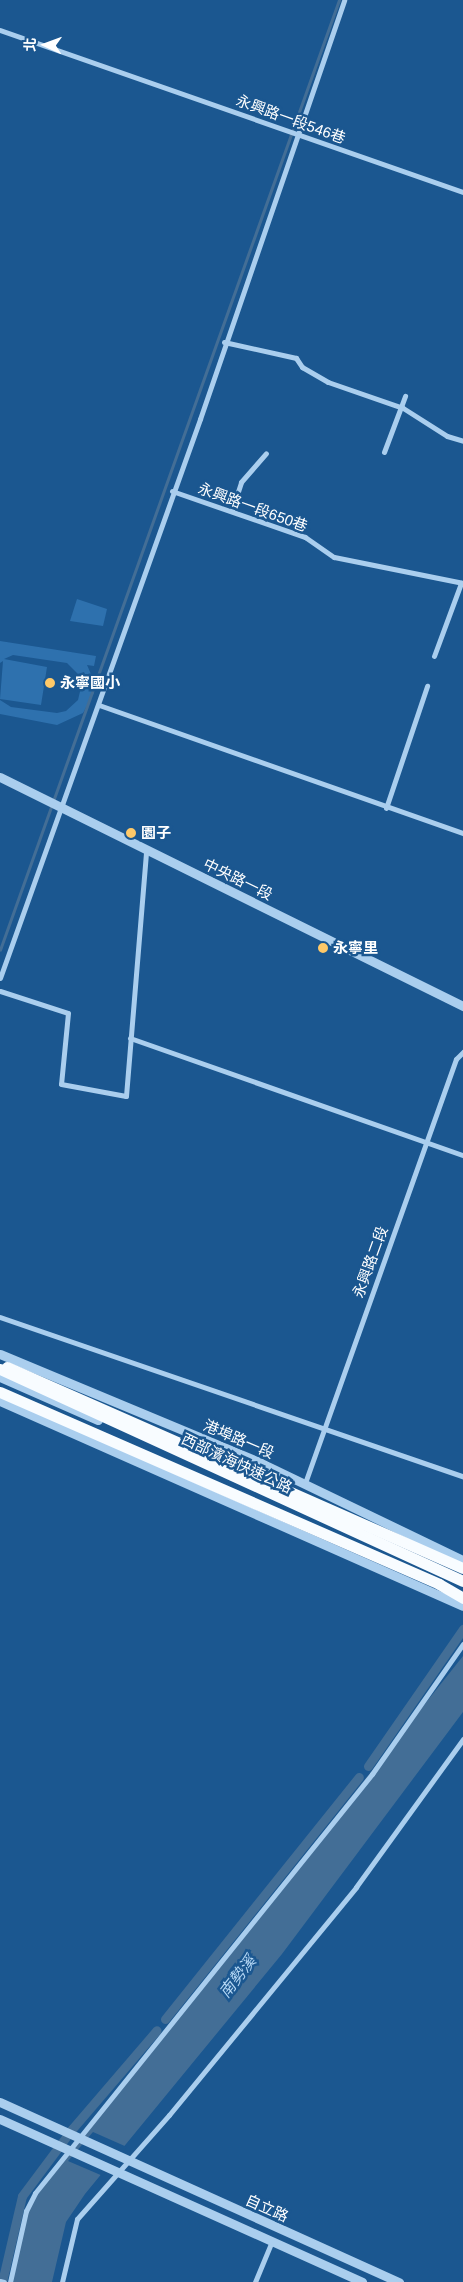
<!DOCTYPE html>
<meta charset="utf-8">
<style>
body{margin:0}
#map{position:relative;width:463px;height:2282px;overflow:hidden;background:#1b5790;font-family:Arial,"Noto Sans TC",sans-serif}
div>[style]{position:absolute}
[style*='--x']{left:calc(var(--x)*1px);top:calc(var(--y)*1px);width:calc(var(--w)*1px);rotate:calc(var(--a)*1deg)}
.green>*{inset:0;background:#2e71ae}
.water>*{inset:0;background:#436e96}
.pier>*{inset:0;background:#1b5790}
.stream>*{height:2.5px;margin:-1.25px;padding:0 1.25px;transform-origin:1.25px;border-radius:1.25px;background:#436e96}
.canal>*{height:9px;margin:-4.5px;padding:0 4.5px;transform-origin:4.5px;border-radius:4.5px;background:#436e96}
.minor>*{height:5px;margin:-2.5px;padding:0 2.5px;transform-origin:2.5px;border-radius:2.5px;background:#aaceee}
.tertiary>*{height:9px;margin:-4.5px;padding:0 4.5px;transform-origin:4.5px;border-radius:4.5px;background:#aaceee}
.trunk>*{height:11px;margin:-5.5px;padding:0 5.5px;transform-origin:5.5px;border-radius:5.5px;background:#f8fcff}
.trunk-bridge>*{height:11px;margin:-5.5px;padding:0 5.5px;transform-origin:5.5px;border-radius:5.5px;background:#f8fcff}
.dots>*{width:14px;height:14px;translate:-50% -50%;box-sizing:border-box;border:2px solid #1b5790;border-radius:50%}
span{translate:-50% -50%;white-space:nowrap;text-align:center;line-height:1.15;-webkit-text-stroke:5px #1b5790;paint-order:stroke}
.street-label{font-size:15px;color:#fff}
.poi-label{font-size:15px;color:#fff;font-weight:700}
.left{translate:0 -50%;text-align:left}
.water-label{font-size:16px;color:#b6d8f5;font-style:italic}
.north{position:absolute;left:20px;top:20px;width:50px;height:50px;-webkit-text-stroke:4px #1b5790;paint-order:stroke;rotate:272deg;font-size:14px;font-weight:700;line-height:20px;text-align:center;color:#fff}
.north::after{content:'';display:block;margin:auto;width:18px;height:22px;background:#fff;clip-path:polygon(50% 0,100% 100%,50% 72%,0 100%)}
</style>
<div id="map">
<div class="green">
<i style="clip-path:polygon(77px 599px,107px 609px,103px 626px,70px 621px)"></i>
<i style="clip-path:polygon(0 641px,96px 656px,94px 666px,87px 665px,94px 681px,94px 693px,83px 713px,57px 725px,0 714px,0 700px,11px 707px,57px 713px,66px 711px,78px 700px,82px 683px,79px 675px,67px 663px,13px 655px,4px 659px,47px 667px,41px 705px,0 699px,3px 661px,0 663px)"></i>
</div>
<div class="water">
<i style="clip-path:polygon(463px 1656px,463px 1712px,282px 1954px,85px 2194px,66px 2222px,52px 2282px,11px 2282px,26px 2211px,57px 2167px)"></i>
</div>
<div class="pier">
<i style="clip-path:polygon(93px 2132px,127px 2147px,103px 2176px,68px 2161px)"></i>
</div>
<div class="stream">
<i style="--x:0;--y:950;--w:1009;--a:-70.36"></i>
</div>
<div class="canal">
<i style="--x:368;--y:1766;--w:167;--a:-55.3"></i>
<i style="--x:165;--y:2019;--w:310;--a:-51.3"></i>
<i style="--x:2;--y:2282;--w:88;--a:-76.9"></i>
<i style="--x:22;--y:2196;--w:84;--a:-53.3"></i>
<i style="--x:72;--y:2129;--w:130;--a:-49.4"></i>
</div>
<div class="minor">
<i style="--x:0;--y:30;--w:491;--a:19.3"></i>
<i style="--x:224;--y:342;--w:74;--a:12.5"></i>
<i style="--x:296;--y:358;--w:11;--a:56"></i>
<i style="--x:302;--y:367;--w:30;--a:30"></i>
<i style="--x:328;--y:382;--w:79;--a:19.1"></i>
<i style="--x:403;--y:408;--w:52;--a:32.5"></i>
<i style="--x:447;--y:436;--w:17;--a:17"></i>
<i style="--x:384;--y:452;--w:60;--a:-69.4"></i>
<i style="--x:172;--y:491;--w:141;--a:19.1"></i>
<i style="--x:305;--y:537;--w:35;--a:35"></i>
<i style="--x:334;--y:557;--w:132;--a:11.4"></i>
<i style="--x:232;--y:510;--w:29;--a:-72"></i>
<i style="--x:241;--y:482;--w:38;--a:-49"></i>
<i style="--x:434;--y:656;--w:78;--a:-69.7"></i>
<i style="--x:99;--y:705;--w:386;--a:19.4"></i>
<i style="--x:386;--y:808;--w:129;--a:-71.4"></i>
<i style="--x:0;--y:978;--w:594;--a:-70.31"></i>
<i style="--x:200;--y:419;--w:443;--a:-71"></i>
<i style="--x:0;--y:991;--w:71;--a:17.9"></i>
<i style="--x:68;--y:1013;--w:71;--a:95.6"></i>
<i style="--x:61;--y:1084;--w:66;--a:10.5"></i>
<i style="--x:126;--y:1096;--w:246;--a:-85.3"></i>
<i style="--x:130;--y:1038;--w:353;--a:19.4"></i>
<i style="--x:0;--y:1317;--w:490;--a:19"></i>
<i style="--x:305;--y:1483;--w:450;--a:-70.4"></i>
<i style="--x:456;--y:1059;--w:10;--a:-45"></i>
<i style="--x:0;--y:2281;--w:4;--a:14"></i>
<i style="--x:10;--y:2282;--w:73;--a:-77.3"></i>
<i style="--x:26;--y:2211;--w:20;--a:-63"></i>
<i style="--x:35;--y:2193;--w:538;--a:-51.19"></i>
<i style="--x:372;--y:1774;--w:159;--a:-55"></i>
<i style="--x:62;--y:2282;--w:65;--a:-76.6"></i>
<i style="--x:77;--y:2219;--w:139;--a:-48.5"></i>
<i style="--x:169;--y:2115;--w:295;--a:-50.6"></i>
<i style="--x:356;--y:1887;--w:183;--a:-54.1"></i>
<i style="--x:255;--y:2282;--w:44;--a:-67.5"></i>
</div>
<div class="tertiary">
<i style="--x:0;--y:777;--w:517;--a:26.32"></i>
<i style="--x:0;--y:1354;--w:281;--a:22.6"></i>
<i style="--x:259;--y:1462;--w:226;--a:25.7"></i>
<i style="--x:0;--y:1377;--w:107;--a:23.7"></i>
<i style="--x:0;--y:1401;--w:506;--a:23.88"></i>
<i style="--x:0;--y:2102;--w:438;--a:24.3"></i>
<i style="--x:0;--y:2119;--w:397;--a:24.2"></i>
</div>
<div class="trunk">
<i style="--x:7;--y:1367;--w:498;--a:23.8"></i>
<i style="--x:0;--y:1392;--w:479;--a:23.6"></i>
<i style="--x:439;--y:1584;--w:28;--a:30"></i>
</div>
<div class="trunk-bridge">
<i style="--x:0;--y:1369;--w:509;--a:24.6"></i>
</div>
<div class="dots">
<i style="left:50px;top:683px;background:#ffc968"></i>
<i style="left:131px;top:833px;background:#ffc968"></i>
<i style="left:323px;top:948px;background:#ffc968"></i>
</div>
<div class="street-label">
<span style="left:291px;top:119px;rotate:20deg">永興路一段546巷</span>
<span style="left:253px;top:507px;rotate:20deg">永興路一段650巷</span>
<span style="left:238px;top:879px;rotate:26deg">中央路一段</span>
<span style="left:370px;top:1262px;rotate:-70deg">永興路二段</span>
<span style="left:239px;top:1439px;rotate:23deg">港埠路一段</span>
<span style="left:237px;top:1463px;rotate:25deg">西部濱海快速公路</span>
<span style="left:267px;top:2208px;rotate:24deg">自立路</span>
</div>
<div class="poi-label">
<span class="left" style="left:60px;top:683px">永寧國小</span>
<span class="left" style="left:141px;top:833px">園子</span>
<span class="left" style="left:333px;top:948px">永寧里</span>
</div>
<div class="water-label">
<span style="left:238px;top:1977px;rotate:-52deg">南勢溪</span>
</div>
<div class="north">北</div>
</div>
